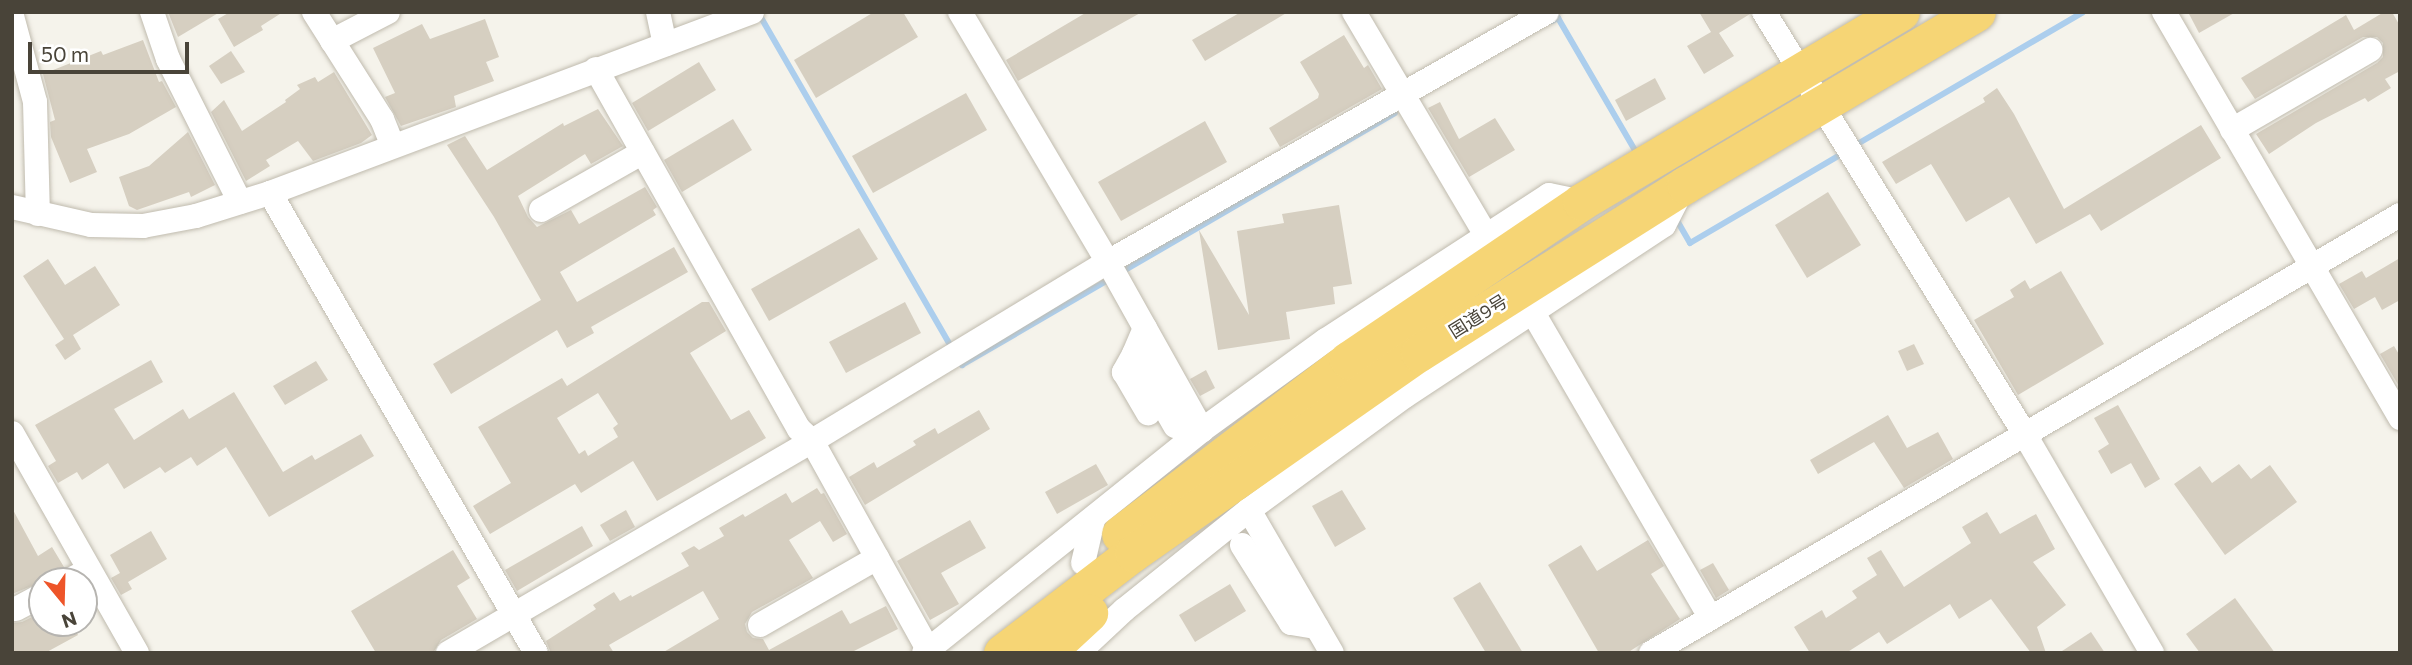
<!DOCTYPE html>
<meta charset="utf-8">
<style>
body{margin:0}
#map{position:relative;width:2412px;height:665px;overflow:hidden;background:#f5f3eb;font-family:Commissioner,"Noto Sans JP",sans-serif}
div>[style]{position:absolute}
[style*='--x']{left:calc(var(--x)*1px);top:calc(var(--y)*1px);width:calc(var(--w)*1px);rotate:calc(var(--a)*1deg)}
.stream>*{height:6px;margin:-3px;padding:0 3px;transform-origin:3px;border-radius:3px;background:#acceed}
.building>*{inset:0;background:#d6cfc1}
.roads{filter:drop-shadow(0 0 2px #c0bbae) drop-shadow(0 0 2px #c0bbae)}
.minor>*{height:24px;margin:-12px;padding:0 12px;transform-origin:12px;border-radius:12px;background:#fff}
.highway>*{height:37px;margin:-18.5px;padding:0 18.5px;transform-origin:18.5px;border-radius:18.5px;background:#f6d575}
span{translate:-50% -50%;white-space:nowrap;text-align:center;line-height:1.15;-webkit-text-stroke:5px #fff;paint-order:stroke}
.street-label{font-size:18px;color:#494439}
.frame{position:absolute;inset:0;border:14px solid #494439;pointer-events:none}
.north{position:absolute;left:28px;top:567px;width:70px;height:70px;box-sizing:border-box;background:#fff;border:2px solid #b6b4b0;border-radius:50%;rotate:161deg;font-size:19px;font-weight:700;line-height:28px;text-align:center;color:#494439}
.north::after{content:'';display:block;margin:auto;width:24px;height:32px;background:#ee5529;clip-path:polygon(50% 0,100% 100%,50% 72%,0 100%)}
.scale{position:absolute;left:28px;top:42px;width:161px;height:32px;box-sizing:border-box;border:4px solid #494439;border-top:0;padding-left:9px;font-size:21px;line-height:24px;white-space:nowrap;color:#494439;-webkit-text-stroke:5px #fff;paint-order:stroke}
</style>
<div id="map">
<div class="stream">
<i style="--x:759;--y:14;--w:388;--a:60"></i>
<i style="--x:1552;--y:21;--w:7;--a:-27"></i>
<i style="--x:1558;--y:18;--w:157;--a:59.8"></i>
<i style="--x:1854;--y:146;--w:265;--a:-30.3"></i>
<i style="--x:1675;--y:217;--w:30;--a:60"></i>
<i style="--x:1690;--y:243;--w:180;--a:-30.4"></i>
<i style="--x:1120;--y:273;--w:318;--a:-30.2"></i>
<i style="--x:959;--y:359;--w:7;--a:63"></i>
<i style="--x:962;--y:365;--w:171;--a:-30.2"></i>
</div>
<div class="building">
<i style="clip-path:polygon(168px 12px,220px 12px,178px 37px)"></i>
<i style="clip-path:polygon(230px 12px,283px 12px,261px 26px,263px 30px,234px 47px,218px 19px)"></i>
<i style="clip-path:polygon(874px 12px,903px 12px,918px 37px,816px 98px,794px 60px)"></i>
<i style="clip-path:polygon(1087px 12px,1142px 12px,1018px 81px,1006px 60px)"></i>
<i style="clip-path:polygon(1241px 12px,1288px 12px,1205px 61px,1192px 40px)"></i>
<i style="clip-path:polygon(1699px 12px,1750px 14px,1719px 33px,1734px 56px,1704px 74px,1687px 46px,1711px 32px)"></i>
<i style="clip-path:polygon(2188px 12px,2236px 12px,2199px 33px)"></i>
<i style="clip-path:polygon(2384px 12px,2392px 12px,2400px 26px,2400px 71px,2385px 79px,2391px 88px,2368px 102px,2365px 98px,2316px 123px,2269px 154px,2256px 134px,2377px 63px,2383px 57px,2383px 43px,2377px 37px,2363px 37px,2255px 99px,2241px 78px,2346px 15px,2354px 30px)"></i>
<i style="clip-path:polygon(485px 19px,499px 57px,486px 62px,494px 81px,454px 96px,456px 107px,401px 126px,385px 97px,395px 93px,373px 48px,422px 24px,430px 39px)"></i>
<i style="clip-path:polygon(1344px 35px,1364px 68px,1368px 65px,1382px 89px,1280px 147px,1269px 128px,1318px 98px,1319px 94px,1300px 62px)"></i>
<i style="clip-path:polygon(143px 40px,159px 82px,162px 81px,176px 107px,129px 134px,87px 149px,97px 172px,70px 183px,51px 137px,50px 122px,55px 120px,43px 74px,101px 51px,103px 55px)"></i>
<i style="clip-path:polygon(231px 51px,245px 72px,221px 84px,209px 66px)"></i>
<i style="clip-path:polygon(699px 62px,716px 90px,648px 131px,632px 103px)"></i>
<i style="clip-path:polygon(334px 72px,372px 135px,361px 143px,313px 161px,298px 141px,266px 160px,270px 166px,246px 181px,211px 112px,224px 100px,242px 131px,286px 102px,285px 100px,300px 89px,297px 85px,315px 77px,318px 82px)"></i>
<i style="clip-path:polygon(1655px 78px,1666px 99px,1626px 121px,1615px 100px)"></i>
<i style="clip-path:polygon(1997px 88px,2014px 114px,2064px 209px,2201px 125px,2221px 158px,2101px 231px,2090px 214px,2036px 244px,2009px 197px,1966px 222px,1931px 164px,1896px 184px,1882px 162px,1985px 102px,1983px 98px)"></i>
<i style="clip-path:polygon(966px 93px,987px 130px,873px 193px,852px 156px)"></i>
<i style="clip-path:polygon(1440px 102px,1459px 139px,1495px 118px,1515px 150px,1469px 177px,1428px 108px)"></i>
<i style="clip-path:polygon(598px 109px,623px 146px,591px 164px,585px 154px,518px 196px,528px 217px,537px 227px,571px 210px,579px 224px,645px 187px,657px 207px,653px 210px,656px 215px,560px 272px,577px 302px,674px 247px,688px 272px,591px 327px,594px 333px,567px 348px,557px 330px,451px 394px,433px 364px,541px 300px,494px 217px,447px 145px,465px 136px,487px 170px,563px 123px,564px 126px)"></i>
<i style="clip-path:polygon(733px 119px,752px 150px,682px 192px,664px 160px)"></i>
<i style="clip-path:polygon(1205px 121px,1227px 162px,1121px 221px,1098px 182px)"></i>
<i style="clip-path:polygon(188px 132px,215px 185px,191px 197px,189px 192px,137px 210px,129px 206px,119px 177px,149px 166px)"></i>
<i style="clip-path:polygon(1828px 192px,1861px 245px,1807px 278px,1775px 225px)"></i>
<i style="clip-path:polygon(1339px 205px,1352px 284px,1333px 287px,1335px 304px,1286px 312px,1290px 339px,1218px 350px,1199px 230px,1249px 315px,1237px 231px,1284px 223px,1282px 214px)"></i>
<i style="clip-path:polygon(859px 228px,878px 259px,769px 321px,751px 289px)"></i>
<i style="clip-path:polygon(2400px 258px,2400px 300px,2382px 310px,2375px 297px,2354px 309px,2339px 284px,2362px 271px,2366px 278px)"></i>
<i style="clip-path:polygon(48px 259px,65px 285px,95px 266px,120px 305px,73px 335px,81px 349px,65px 360px,55px 345px,64px 339px,23px 276px)"></i>
<i style="clip-path:polygon(2061px 271px,2104px 344px,2018px 395px,1974px 320px,2014px 297px,2010px 290px,2025px 280px,2030px 289px)"></i>
<i style="clip-path:polygon(evenodd,702px 302px,709px 302px,726px 331px,690px 353px,731px 420px,749px 410px,766px 438px,657px 501px,633px 461px,581px 493px,575px 484px,490px 534px,473px 506px,511px 483px,478px 427px,562px 378px,567px 386px,702px 302px,598px 393px,618px 424px,613px 428px,618px 437px,588px 456px,585px 450px,579px 454px,557px 418px,598px 393px)"></i>
<i style="clip-path:polygon(905px 302px,921px 333px,846px 373px,829px 342px)"></i>
<i style="clip-path:polygon(1914px 344px,1924px 364px,1907px 371px,1898px 351px)"></i>
<i style="clip-path:polygon(2394px 346px,2400px 356px,2400px 388px,2380px 354px)"></i>
<i style="clip-path:polygon(151px 360px,163px 382px,114px 409px,134px 440px,183px 409px,189px 419px,234px 392px,283px 472px,312px 455px,315px 460px,361px 434px,374px 456px,269px 517px,226px 447px,197px 466px,191px 457px,165px 473px,160px 467px,124px 489px,108px 463px,82px 480px,77px 472px,58px 483px,48px 466px,56px 461px,35px 425px)"></i>
<i style="clip-path:polygon(316px 361px,328px 380px,285px 405px,273px 386px)"></i>
<i style="clip-path:polygon(1206px 370px,1215px 388px,1200px 396px,1190px 379px)"></i>
<i style="clip-path:polygon(2118px 405px,2160px 479px,2145px 488px,2131px 463px,2111px 474px,2098px 451px,2109px 444px,2094px 418px)"></i>
<i style="clip-path:polygon(979px 410px,990px 429px,865px 505px,849px 477px,874px 462px,877px 468px,916px 445px,913px 441px,935px 428px,938px 434px)"></i>
<i style="clip-path:polygon(1888px 415px,1907px 448px,1938px 432px,1953px 459px,1904px 488px,1874px 442px,1818px 474px,1810px 460px)"></i>
<i style="clip-path:polygon(1096px 464px,1108px 485px,1057px 514px,1045px 492px)"></i>
<i style="clip-path:polygon(2239px 464px,2251px 479px,2270px 465px,2297px 502px,2225px 555px,2174px 484px,2200px 466px,2212px 483px)"></i>
<i style="clip-path:polygon(817px 488px,821px 494px,824px 493px,847px 534px,833px 542px,820px 521px,789px 540px,813px 578px,752px 612px,745px 624px,747px 632px,753px 638px,763px 639px,769px 650px,842px 610px,850px 624px,886px 606px,898px 629px,850px 653px,662px 653px,719px 619px,703px 591px,609px 645px,614px 653px,551px 653px,546px 641px,596px 609px,593px 605px,614px 592px,620px 601px,631px 595px,632px 597px,689px 566px,681px 553px,694px 546px,699px 550px,724px 536px,719px 528px,743px 514px,745px 517px,786px 493px,792px 503px)"></i>
<i style="clip-path:polygon(1342px 490px,1366px 529px,1335px 547px,1312px 506px)"></i>
<i style="clip-path:polygon(12px 508px,38px 556px,52px 547px,64px 567px,44px 581px,12px 594px)"></i>
<i style="clip-path:polygon(626px 510px,635px 527px,610px 541px,600px 525px)"></i>
<i style="clip-path:polygon(1987px 512px,2000px 534px,2036px 514px,2055px 549px,2033px 562px,2066px 605px,2037px 627px,2046px 653px,2031px 653px,1991px 599px,1959px 619px,1950px 604px,1887px 644px,1879px 632px,1846px 653px,1810px 653px,1794px 627px,1822px 610px,1826px 618px,1857px 598px,1852px 591px,1877px 575px,1867px 558px,1881px 550px,1904px 587px,1971px 543px,1962px 527px)"></i>
<i style="clip-path:polygon(970px 520px,986px 548px,941px 573px,959px 604px,930px 620px,897px 561px)"></i>
<i style="clip-path:polygon(582px 526px,593px 546px,517px 591px,505px 570px)"></i>
<i style="clip-path:polygon(151px 531px,167px 559px,128px 582px,132px 589px,121px 595px,111px 578px,120px 573px,110px 555px)"></i>
<i style="clip-path:polygon(1648px 540px,1664px 566px,1651px 574px,1680px 619px,1627px 653px,1599px 653px,1548px 565px,1581px 545px,1597px 571px)"></i>
<i style="clip-path:polygon(453px 550px,470px 578px,457px 586px,477px 619px,441px 640px,433px 653px,376px 653px,351px 611px)"></i>
<i style="clip-path:polygon(1713px 563px,1729px 590px,1716px 598px,1700px 570px)"></i>
<i style="clip-path:polygon(1480px 582px,1523px 653px,1486px 653px,1453px 598px)"></i>
<i style="clip-path:polygon(1230px 584px,1246px 611px,1195px 642px,1179px 615px)"></i>
<i style="clip-path:polygon(2235px 598px,2275px 653px,2200px 653px,2186px 634px)"></i>
<i style="clip-path:polygon(42px 612px,42px 623px,72px 623px,78px 635px,45px 653px,12px 653px,12px 623px,22px 622px)"></i>
<i style="clip-path:polygon(2091px 632px,2105px 653px,2059px 653px)"></i>
</div>
<div class="roads">
<div class="minor">
<i style="--x:152;--y:12;--w:50;--a:71.2"></i>
<i style="--x:168;--y:59;--w:160;--a:63.3"></i>
<i style="--x:314;--y:12;--w:127;--a:57.6"></i>
<i style="--x:382;--y:119;--w:29;--a:68"></i>
<i style="--x:658;--y:12;--w:33;--a:78"></i>
<i style="--x:960;--y:12;--w:291;--a:59.4"></i>
<i style="--x:1108;--y:262;--w:193;--a:60.8"></i>
<i style="--x:1354;--y:12;--w:259;--a:59.4"></i>
<i style="--x:1764;--y:12;--w:495;--a:58.3"></i>
<i style="--x:2024;--y:433;--w:255;--a:59.8"></i>
<i style="--x:2164;--y:12;--w:470;--a:59.8"></i>
<i style="--x:12;--y:16;--w:89;--a:75"></i>
<i style="--x:35;--y:102;--w:112;--a:88.5"></i>
<i style="--x:332;--y:41;--w:63;--a:-27.4"></i>
<i style="--x:596;--y:69;--w:413;--a:60.6"></i>
<i style="--x:799;--y:429;--w:18;--a:43"></i>
<i style="--x:812;--y:441;--w:238;--a:60.9"></i>
<i style="--x:2232;--y:130;--w:160;--a:-30.1"></i>
<i style="--x:270;--y:193;--w:531;--a:59.96"></i>
<i style="--x:12;--y:207;--w:81;--a:12.8"></i>
<i style="--x:91;--y:225;--w:52;--a:1.1"></i>
<i style="--x:143;--y:226;--w:54;--a:-10.7"></i>
<i style="--x:196;--y:216;--w:77;--a:-17.3"></i>
<i style="--x:270;--y:193;--w:515;--a:-20.58"></i>
<i style="--x:541;--y:210;--w:117;--a:-29.6"></i>
<i style="--x:1532;--y:311;--w:355;--a:59.8"></i>
<i style="--x:1145;--y:328;--w:28;--a:113"></i>
<i style="--x:1134;--y:354;--w:83;--a:60.3"></i>
<i style="--x:1134;--y:354;--w:21;--a:119"></i>
<i style="--x:1124;--y:372;--w:48;--a:59.7"></i>
<i style="--x:12;--y:433;--w:253;--a:60.4"></i>
<i style="--x:1249;--y:510;--w:165;--a:59.9"></i>
<i style="--x:1242;--y:545;--w:92;--a:57.9"></i>
<i style="--x:1291;--y:623;--w:26;--a:9"></i>
<i style="--x:1083;--y:563;--w:44;--a:-76.9"></i>
<i style="--x:68;--y:581;--w:22;--a:-27"></i>
<i style="--x:16;--y:609;--w:30;--a:-28"></i>
<i style="--x:760;--y:625;--w:135;--a:-29.8"></i>
<i style="--x:448;--y:653;--w:421;--a:-30.2"></i>
<i style="--x:812;--y:441;--w:346;--a:-31.2"></i>
<i style="--x:1108;--y:262;--w:505;--a:-29.66"></i>
<i style="--x:924;--y:653;--w:356;--a:-38.7"></i>
<i style="--x:1202;--y:430;--w:153;--a:-36"></i>
<i style="--x:1326;--y:340;--w:266;--a:-33"></i>
<i style="--x:1549;--y:195;--w:33;--a:12"></i>
<i style="--x:1078;--y:653;--w:63;--a:-43.1"></i>
<i style="--x:1124;--y:610;--w:160;--a:-38.7"></i>
<i style="--x:1249;--y:510;--w:193;--a:-36.2"></i>
<i style="--x:1405;--y:396;--w:310;--a:-33.4"></i>
<i style="--x:1664;--y:225;--w:42;--a:-62.8"></i>
<i style="--x:1651;--y:653;--w:868;--a:-30.32"></i>
</div>
<div class="highway">
<i style="--x:1120;--y:534;--w:287;--a:-37.3"></i>
<i style="--x:1348;--y:360;--w:282;--a:-34.1"></i>
<i style="--x:1581;--y:202;--w:372;--a:-30.7"></i>
<i style="--x:1002;--y:653;--w:165;--a:-37.4"></i>
<i style="--x:1133;--y:553;--w:349;--a:-35"></i>
<i style="--x:1419;--y:353;--w:315;--a:-32.3"></i>
<i style="--x:1685;--y:185;--w:339;--a:-30.6"></i>
<i style="--x:1046;--y:653;--w:59;--a:-42.9"></i>
</div>
</div>
<div class="street-label">
<span style="left:1478px;top:316px;rotate:-32deg">国道9号</span>
</div>
<div class="frame"></div>
<div class="north">N</div>
<div class="scale">50 m</div>
</div>
